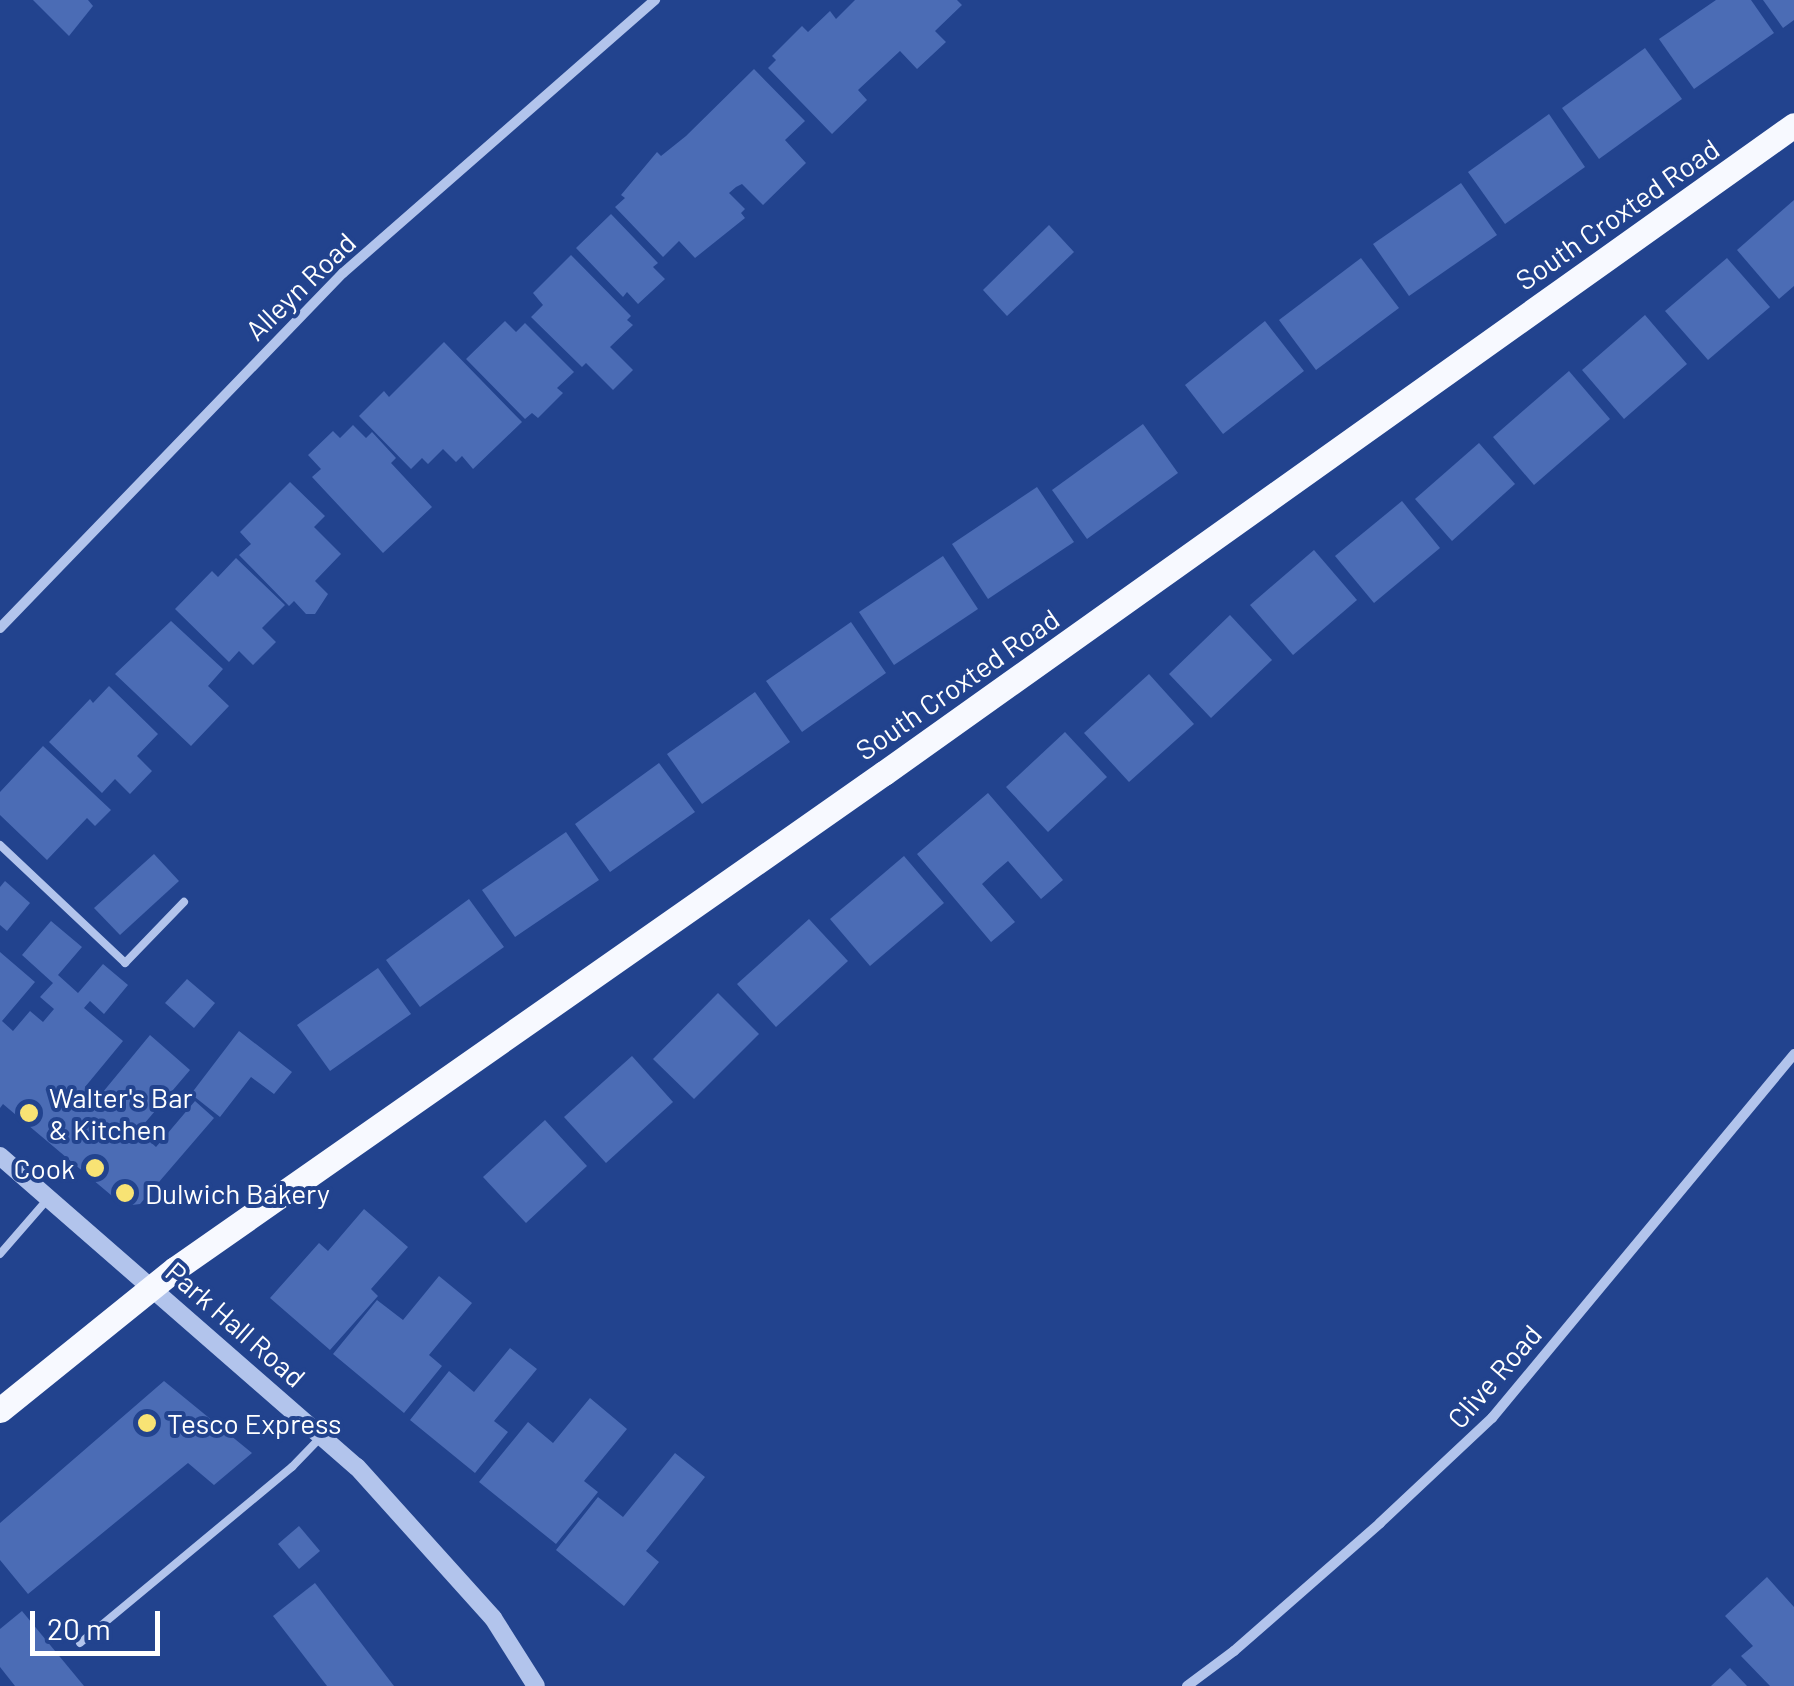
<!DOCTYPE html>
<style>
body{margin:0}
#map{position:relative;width:1794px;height:1686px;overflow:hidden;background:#22438e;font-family:Barlow,sans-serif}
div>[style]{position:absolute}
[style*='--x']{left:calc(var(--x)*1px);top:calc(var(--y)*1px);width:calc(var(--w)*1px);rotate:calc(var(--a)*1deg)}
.building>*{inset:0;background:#4b6cb5}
.service>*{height:8px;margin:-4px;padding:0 4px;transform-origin:4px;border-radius:4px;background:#b2c4ec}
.minor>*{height:10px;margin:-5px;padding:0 5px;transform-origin:5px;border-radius:5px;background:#b2c4ec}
.tertiary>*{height:18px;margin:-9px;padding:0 9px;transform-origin:9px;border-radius:9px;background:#b2c4ec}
.primary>*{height:25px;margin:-12.5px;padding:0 12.5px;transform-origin:12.5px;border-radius:12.5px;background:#f7f9ff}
.dots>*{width:28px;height:28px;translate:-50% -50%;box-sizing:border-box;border:5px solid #22438e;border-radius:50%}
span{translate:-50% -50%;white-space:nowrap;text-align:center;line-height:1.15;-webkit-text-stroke:8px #22438e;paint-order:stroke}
.street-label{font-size:28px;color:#fff}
.poi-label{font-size:28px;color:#fff}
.left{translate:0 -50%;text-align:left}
.right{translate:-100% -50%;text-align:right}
.scale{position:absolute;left:30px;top:1611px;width:130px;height:45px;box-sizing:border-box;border:5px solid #fff;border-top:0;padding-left:12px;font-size:30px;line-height:35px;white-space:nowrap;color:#fff;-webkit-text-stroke:8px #22438e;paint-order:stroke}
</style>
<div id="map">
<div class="building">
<i style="clip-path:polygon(33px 0,88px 0,93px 6px,69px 36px)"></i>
<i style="clip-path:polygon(855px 0,957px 0,962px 5px,935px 31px,946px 42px,917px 69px,900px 51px,858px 90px,867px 100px,832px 134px,768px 68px,776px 60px,772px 56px,802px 26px,808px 32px,830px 11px,836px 19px)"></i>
<i style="clip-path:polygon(1716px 0,1751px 0,1774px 33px,1694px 89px,1659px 39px)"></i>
<i style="clip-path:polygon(1763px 0,1794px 0,1794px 20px,1783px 28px)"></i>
<i style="clip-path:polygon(1645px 48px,1682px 99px,1599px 159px,1562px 108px)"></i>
<i style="clip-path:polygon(754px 69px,805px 121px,785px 140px,806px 163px,763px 205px,742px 184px,736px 187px,729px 193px,745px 209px,741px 213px,745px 218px,695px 258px,679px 241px,663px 257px,615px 207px,625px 198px,621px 195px,657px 152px,661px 156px,686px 136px)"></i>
<i style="clip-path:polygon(1549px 114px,1585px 167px,1505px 224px,1468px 172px)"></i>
<i style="clip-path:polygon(1461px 183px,1497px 235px,1409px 296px,1373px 244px)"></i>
<i style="clip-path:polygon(1794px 200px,1794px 286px,1779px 299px,1737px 250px)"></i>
<i style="clip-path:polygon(611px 214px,658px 263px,653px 267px,665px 279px,638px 304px,627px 292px,623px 297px,576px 248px)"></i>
<i style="clip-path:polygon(1049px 225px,1074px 252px,1007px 316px,983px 290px)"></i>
<i style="clip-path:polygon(571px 255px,631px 316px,627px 320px,633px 325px,610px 347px,633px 370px,613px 390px,586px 363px,582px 367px,531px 317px,543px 305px,533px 293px)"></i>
<i style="clip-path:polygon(1361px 258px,1399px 308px,1316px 370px,1279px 320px)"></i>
<i style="clip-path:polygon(1727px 258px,1770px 307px,1708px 360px,1665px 311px)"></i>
<i style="clip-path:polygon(1645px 315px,1687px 364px,1624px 419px,1582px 370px)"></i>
<i style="clip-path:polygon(505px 321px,516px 332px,525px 323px,574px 372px,557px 388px,563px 393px,538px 418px,532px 413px,525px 419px,466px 359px)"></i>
<i style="clip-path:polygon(1265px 321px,1304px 371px,1223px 434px,1185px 385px)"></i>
<i style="clip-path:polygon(444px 342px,522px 422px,473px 469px,462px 456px,456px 462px,443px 449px,428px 464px,422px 458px,411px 469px,359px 416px,384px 391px,389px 397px)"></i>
<i style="clip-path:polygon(1569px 371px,1610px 419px,1534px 485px,1493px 437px)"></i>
<i style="clip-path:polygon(1143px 424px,1178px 473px,1087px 539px,1052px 490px)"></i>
<i style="clip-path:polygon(353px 425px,366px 438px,372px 432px,396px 458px,391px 463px,432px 507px,383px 553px,312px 477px,321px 469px,308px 455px,333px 431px,340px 438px)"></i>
<i style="clip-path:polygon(1479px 443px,1515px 484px,1452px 541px,1415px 499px)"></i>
<i style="clip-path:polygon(290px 482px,325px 516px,314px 527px,341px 554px,315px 581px,328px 594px,315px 614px,306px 614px,294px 601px,289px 606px,239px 555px,251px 544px,240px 532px)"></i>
<i style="clip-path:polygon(1037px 487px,1074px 542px,988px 599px,952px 544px)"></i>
<i style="clip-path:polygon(1402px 501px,1440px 548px,1374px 603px,1335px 556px)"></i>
<i style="clip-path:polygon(1314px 550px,1357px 600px,1293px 655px,1250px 605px)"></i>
<i style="clip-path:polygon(943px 556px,978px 609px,894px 665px,859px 612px)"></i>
<i style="clip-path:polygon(236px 558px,285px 605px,262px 628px,276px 642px,253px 665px,239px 651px,229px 662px,175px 609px,212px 571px,218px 577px)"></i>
<i style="clip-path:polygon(1230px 615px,1272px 660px,1211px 718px,1169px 674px)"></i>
<i style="clip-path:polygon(171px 621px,223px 669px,208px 686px,229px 706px,191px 746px,115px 674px)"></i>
<i style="clip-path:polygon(851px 622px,886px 673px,802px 732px,766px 681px)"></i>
<i style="clip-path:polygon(1149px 674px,1194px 724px,1129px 782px,1084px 733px)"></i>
<i style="clip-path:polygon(109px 686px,158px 734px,137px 756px,152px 771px,130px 794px,115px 779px,102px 793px,49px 742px,90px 699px,93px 703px)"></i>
<i style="clip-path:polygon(755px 692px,790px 742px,702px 804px,667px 754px)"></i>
<i style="clip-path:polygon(1065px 732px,1107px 777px,1048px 832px,1006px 787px)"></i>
<i style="clip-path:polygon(43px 746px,111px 810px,95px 826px,87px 818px,47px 860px,0 815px,0 792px)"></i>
<i style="clip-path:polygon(659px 763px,695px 812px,610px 872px,575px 824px)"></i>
<i style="clip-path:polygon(988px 793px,1063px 880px,1041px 899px,1008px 861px,994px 873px,982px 884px,1015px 922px,991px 942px,917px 854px)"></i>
<i style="clip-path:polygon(566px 832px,599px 880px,515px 937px,482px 890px)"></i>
<i style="clip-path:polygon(154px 854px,179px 881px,120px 935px,94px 908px)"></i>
<i style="clip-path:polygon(904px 856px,944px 903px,870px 966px,830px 919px)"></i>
<i style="clip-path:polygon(5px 881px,30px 903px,7px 931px,0 925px,0 887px)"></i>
<i style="clip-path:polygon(469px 899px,504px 947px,420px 1007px,386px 960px)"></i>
<i style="clip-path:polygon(809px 919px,848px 961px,776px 1027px,737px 984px)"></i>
<i style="clip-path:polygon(51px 921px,82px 947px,58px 975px,78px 993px,103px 964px,128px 985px,104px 1014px,90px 1001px,84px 1008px,123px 1041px,85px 1087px,98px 1098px,150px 1035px,190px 1070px,138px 1131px,156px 1147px,195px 1101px,214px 1118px,140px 1204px,124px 1206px,3px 1104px,0 1108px,0 952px,35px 982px,2px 1021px,13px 1031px,30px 1011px,43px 1022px,54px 1009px,40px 997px,53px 983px,22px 955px)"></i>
<i style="clip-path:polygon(378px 968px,411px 1014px,330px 1071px,297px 1025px)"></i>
<i style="clip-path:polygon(187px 979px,215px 1003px,194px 1028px,165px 1003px)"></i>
<i style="clip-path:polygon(718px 993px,759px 1034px,694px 1099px,653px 1059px)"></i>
<i style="clip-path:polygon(239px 1031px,292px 1072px,274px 1094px,251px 1077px,220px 1117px,191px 1094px)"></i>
<i style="clip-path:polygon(632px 1056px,673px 1102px,606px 1163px,564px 1117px)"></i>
<i style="clip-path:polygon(545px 1120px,587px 1166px,526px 1223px,483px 1177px)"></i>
<i style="clip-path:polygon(364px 1209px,408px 1247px,371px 1289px,378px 1296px,330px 1350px,270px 1298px,319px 1243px,328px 1251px)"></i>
<i style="clip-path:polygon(439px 1276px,472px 1303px,429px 1355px,442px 1366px,404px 1413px,333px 1354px,377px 1300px,403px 1320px)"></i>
<i style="clip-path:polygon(510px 1348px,537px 1369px,494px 1421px,508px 1432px,475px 1473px,410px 1420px,449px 1371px,474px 1392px)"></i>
<i style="clip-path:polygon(164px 1381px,252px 1453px,214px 1485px,188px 1463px,28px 1594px,0 1560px,0 1523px)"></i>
<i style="clip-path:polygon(590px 1398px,627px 1429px,584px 1481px,598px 1492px,556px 1544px,479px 1482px,528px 1422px,553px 1443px)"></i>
<i style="clip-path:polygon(675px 1453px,705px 1477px,646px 1551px,659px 1562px,624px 1606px,556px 1550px,598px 1497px,623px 1517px)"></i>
<i style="clip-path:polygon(299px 1526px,320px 1551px,299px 1569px,278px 1544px)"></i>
<i style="clip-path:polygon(1767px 1577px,1794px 1607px,1794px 1686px,1770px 1686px,1741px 1656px,1753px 1646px,1725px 1616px)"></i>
<i style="clip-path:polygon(315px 1583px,394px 1686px,327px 1686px,273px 1616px)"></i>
<i style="clip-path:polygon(22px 1611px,84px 1686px,15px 1686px,0 1667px,0 1629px)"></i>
<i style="clip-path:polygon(1730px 1668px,1747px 1686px,1711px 1686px)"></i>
</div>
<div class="service">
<i style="--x:0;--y:845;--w:172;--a:43.3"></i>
<i style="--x:125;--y:963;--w:85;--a:-46"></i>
<i style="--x:0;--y:1254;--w:70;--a:-49"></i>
<i style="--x:80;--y:1643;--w:276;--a:-39.7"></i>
<i style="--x:292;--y:1467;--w:40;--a:-46"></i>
</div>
<div class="minor">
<i style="--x:0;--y:628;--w:494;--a:-46"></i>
<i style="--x:343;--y:273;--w:415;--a:-41.2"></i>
<i style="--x:1187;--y:1686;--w:59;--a:-36.7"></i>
<i style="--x:1234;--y:1651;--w:194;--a:-41.2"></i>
<i style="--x:1380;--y:1523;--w:154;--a:-43.2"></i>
<i style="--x:1492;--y:1418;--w:473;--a:-50.3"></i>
</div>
<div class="tertiary">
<i style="--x:0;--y:1156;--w:473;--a:41.1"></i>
<i style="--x:357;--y:1467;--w:203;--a:48"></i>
<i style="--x:493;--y:1618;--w:80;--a:57.7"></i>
</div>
<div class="primary">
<i style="--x:0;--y:1410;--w:225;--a:-38.9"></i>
<i style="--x:175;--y:1269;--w:865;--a:-34.98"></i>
<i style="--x:884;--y:773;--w:1117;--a:-35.45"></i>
</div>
<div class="dots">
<i style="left:29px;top:1113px;background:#f8e374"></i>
<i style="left:95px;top:1168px;background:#f8e374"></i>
<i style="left:125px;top:1193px;background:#f8e374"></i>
<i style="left:147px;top:1423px;background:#f8e374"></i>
</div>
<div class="street-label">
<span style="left:1617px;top:214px;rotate:-35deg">South Croxted Road</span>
<span style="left:300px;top:286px;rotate:-44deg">Alleyn Road</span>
<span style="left:957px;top:684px;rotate:-35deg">South Croxted Road</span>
<span style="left:236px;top:1324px;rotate:41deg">Park Hall Road</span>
<span style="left:1494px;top:1376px;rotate:-49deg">Clive Road</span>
</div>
<div class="poi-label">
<span class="left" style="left:49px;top:1113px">Walter's Bar<br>&amp; Kitchen</span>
<span class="right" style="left:75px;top:1168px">Cook</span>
<span class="left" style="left:145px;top:1193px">Dulwich Bakery</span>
<span class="left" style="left:167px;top:1423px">Tesco Express</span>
</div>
<div class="scale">20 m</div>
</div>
